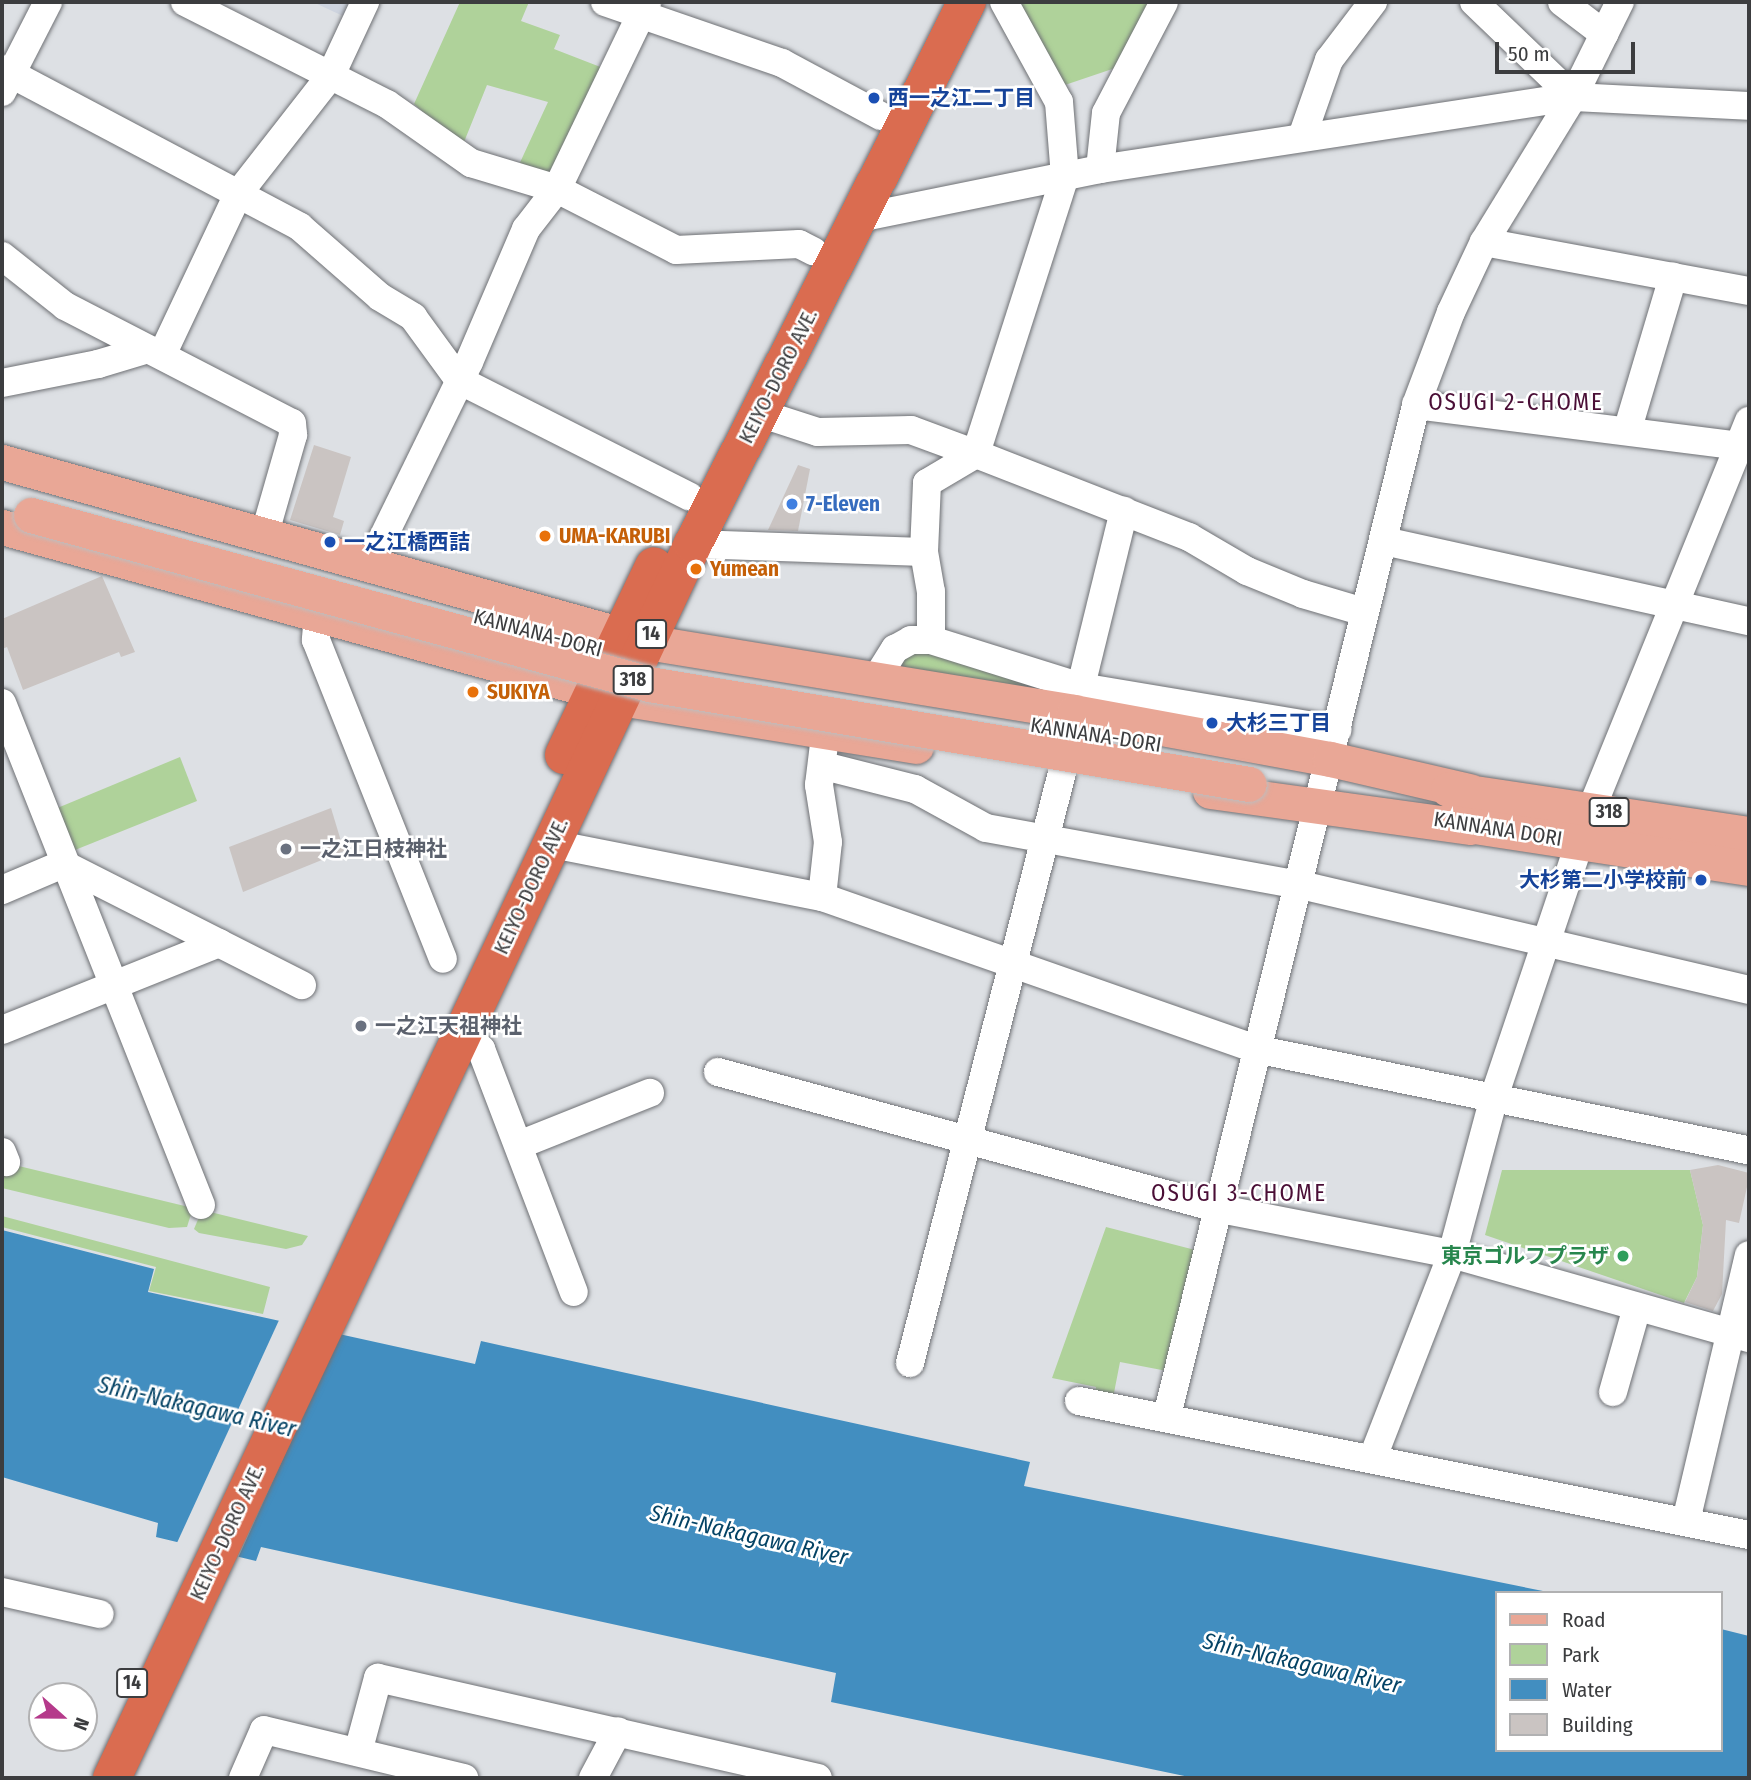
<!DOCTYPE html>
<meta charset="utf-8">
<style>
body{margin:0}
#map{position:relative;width:1751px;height:1780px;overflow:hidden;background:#dde0e4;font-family:"Fira Sans Condensed","Noto Sans JP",sans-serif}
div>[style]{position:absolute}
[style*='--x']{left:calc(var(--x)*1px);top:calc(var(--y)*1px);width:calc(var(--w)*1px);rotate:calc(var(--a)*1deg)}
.built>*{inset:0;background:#ced4df}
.green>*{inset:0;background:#afd29a}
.water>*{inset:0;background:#428ec0}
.pier>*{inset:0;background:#dde0e4}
.building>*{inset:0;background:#cac4c2}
.roads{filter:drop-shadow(0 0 2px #6f7175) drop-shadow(0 0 2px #6f7175)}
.minor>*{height:28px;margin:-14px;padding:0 14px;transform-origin:14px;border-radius:14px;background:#fff}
.major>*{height:35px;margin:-17.5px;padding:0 17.5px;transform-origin:17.5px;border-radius:17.5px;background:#e9a796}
.highway>*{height:38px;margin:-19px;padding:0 19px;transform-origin:19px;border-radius:19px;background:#da6c50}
.bridges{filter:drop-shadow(0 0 2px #bdbdbe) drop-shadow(0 0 2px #bdbdbe)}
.major-bridge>*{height:35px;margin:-17.5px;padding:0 17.5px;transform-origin:17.5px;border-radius:17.5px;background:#e9a796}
.dots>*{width:19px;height:19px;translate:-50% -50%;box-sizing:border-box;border:4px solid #fff;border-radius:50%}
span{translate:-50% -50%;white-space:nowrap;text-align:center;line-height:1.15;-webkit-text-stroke:5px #fff;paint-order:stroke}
.shield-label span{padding:2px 5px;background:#fff;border:2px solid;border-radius:5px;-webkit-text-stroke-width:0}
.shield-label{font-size:19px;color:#3c3d3f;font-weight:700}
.transit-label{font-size:21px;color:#164399;font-weight:700}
.left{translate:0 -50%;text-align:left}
.right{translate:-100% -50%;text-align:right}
.street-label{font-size:21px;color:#3c3d3f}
.shop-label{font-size:21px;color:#366cbe;font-weight:700}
.food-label{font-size:21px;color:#c56008;font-weight:700}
.worship-label{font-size:21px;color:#5b616d;font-weight:700}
.leisure-label{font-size:21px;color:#27864d;font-weight:700}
.neighbourhood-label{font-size:23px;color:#4a0e36;letter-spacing:2px}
.water-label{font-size:23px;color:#044365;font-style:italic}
.frame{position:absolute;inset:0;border:4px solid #3c3d3f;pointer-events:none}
.legend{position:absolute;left:1495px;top:1591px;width:228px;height:161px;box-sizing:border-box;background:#fff;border:2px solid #b1b1b2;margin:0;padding:9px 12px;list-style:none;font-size:21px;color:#3c3d3f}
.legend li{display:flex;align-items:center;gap:14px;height:35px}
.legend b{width:35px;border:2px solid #b1b1b2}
.north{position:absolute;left:28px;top:1682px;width:70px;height:70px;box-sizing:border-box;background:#fff;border:2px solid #b1b1b2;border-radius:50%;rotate:111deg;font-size:19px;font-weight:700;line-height:28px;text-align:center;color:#3c3d3f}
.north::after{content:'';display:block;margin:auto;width:24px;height:32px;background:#b53a8b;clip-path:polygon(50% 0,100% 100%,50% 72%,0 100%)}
.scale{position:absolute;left:1495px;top:42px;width:140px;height:32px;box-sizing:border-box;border:4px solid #3c3d3f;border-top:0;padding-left:9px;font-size:21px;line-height:24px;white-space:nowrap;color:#3c3d3f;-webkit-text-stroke:5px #fff;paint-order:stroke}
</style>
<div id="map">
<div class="built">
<i style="clip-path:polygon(313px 2px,352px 2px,345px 17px)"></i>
</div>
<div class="green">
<i style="clip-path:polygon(460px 2px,529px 2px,521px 21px,560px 35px,554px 49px,603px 68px,549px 178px,517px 169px,548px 102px,487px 85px,462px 147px,414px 104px)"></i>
<i style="clip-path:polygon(1009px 2px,1161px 2px,1130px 63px,1059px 87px)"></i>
<i style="clip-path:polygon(912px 648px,998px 668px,1072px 705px,884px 673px)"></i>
<i style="clip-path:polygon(180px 757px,197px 801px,70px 852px,55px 809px)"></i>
<i style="clip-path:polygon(2px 1162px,193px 1208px,187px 1227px,169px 1228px,2px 1188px)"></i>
<i style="clip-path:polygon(1502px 1170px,1690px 1170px,1703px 1225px,1697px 1277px,1684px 1303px,1485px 1235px)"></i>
<i style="clip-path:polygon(202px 1210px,308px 1236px,302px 1245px,286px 1249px,199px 1233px,194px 1229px)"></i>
<i style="clip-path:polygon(2px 1216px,270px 1287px,263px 1314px,149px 1291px,156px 1267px,2px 1227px)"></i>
<i style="clip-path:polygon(1106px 1227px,1199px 1251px,1167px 1371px,1120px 1362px,1113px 1398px,1095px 1394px,1096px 1387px,1052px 1378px)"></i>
</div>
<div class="water">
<i style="clip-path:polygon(2px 1230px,154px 1269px,148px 1292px,475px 1364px,481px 1341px,1030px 1462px,1024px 1486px,1553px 1593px,1497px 1593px,1497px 1750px,1721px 1750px,1721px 1629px,1749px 1636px,1749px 1778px,1194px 1778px,831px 1702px,836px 1673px,261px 1547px,256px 1561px,156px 1537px,158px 1523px,2px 1477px)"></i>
</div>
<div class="pier">
<i style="clip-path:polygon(280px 1318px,341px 1331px,237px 1560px,176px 1545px)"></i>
</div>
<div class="building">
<i style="clip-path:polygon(314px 445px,351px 457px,333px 517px,344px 521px,340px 535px,290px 520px)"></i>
<i style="clip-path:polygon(798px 465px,810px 469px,798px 531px,768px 530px)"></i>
<i style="clip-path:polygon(102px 576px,135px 652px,121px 657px,119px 652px,23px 690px,7px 647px,2px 649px,2px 619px)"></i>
<i style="clip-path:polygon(331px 808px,344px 851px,243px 892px,229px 847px)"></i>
<i style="clip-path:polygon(1718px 1165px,1749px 1173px,1749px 1178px,1739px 1223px,1726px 1220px,1722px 1294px,1713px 1311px,1685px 1302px,1697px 1277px,1703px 1225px,1690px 1170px)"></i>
</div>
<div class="roads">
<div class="minor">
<i style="--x:185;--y:2;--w:226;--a:26.8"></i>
<i style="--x:387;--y:104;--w:103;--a:35.1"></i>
<i style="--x:471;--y:163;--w:90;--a:16.8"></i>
<i style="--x:557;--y:189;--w:134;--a:27.1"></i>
<i style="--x:676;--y:250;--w:123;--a:-2.8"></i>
<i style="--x:799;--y:244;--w:16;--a:27"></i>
<i style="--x:605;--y:2;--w:187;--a:19"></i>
<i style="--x:782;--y:63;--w:112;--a:28.2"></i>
<i style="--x:1004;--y:2;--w:114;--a:61.2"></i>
<i style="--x:1059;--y:102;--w:74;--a:85.4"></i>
<i style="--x:1065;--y:176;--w:292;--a:107.8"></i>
<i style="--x:976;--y:454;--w:229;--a:21.3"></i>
<i style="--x:1189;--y:537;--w:67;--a:30.4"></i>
<i style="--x:1247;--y:571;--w:61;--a:22.3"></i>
<i style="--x:1303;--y:594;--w:64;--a:16.4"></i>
<i style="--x:1474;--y:2;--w:137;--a:43.8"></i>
<i style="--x:1562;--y:2;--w:53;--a:37.3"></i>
<i style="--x:2;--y:69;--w:337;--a:27.9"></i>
<i style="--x:300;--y:227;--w:106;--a:41.2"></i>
<i style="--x:380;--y:297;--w:39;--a:31"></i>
<i style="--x:413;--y:317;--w:78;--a:53.9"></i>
<i style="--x:459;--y:380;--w:258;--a:26.8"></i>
<i style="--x:2;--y:92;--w:101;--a:-62.9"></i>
<i style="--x:1302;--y:137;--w:82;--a:-70.7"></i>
<i style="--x:1329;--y:60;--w:73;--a:-52.8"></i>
<i style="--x:1100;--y:169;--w:56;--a:-83.9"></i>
<i style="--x:1106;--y:113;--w:125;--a:-62.4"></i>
<i style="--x:859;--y:218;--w:246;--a:-11.5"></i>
<i style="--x:1100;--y:169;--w:478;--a:-8.7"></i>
<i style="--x:1573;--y:97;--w:176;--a:2.9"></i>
<i style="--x:1484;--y:242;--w:269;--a:10.5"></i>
<i style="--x:2;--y:256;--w:80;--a:38.4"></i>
<i style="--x:65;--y:306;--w:255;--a:27.3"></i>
<i style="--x:292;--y:423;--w:12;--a:85"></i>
<i style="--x:293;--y:435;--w:105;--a:106"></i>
<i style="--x:162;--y:355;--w:178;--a:-64.7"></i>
<i style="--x:238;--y:194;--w:151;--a:-52"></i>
<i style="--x:331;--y:75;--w:81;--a:-65"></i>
<i style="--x:2;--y:383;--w:98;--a:-11.2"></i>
<i style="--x:98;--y:364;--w:52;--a:-16.7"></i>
<i style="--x:1416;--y:405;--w:336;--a:7.2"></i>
<i style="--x:759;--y:413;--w:62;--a:17.9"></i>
<i style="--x:818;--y:432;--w:93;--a:-1.2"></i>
<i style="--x:911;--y:430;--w:69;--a:20.3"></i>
<i style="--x:976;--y:454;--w:57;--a:149.4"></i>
<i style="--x:927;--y:483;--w:69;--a:92.5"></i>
<i style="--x:924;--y:552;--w:41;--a:80.1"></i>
<i style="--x:931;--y:592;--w:48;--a:90"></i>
<i style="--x:1628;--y:428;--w:158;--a:-73.4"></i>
<i style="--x:1384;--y:541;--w:374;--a:12.4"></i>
<i style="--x:693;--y:544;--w:231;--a:2"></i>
<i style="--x:369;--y:566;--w:227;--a:-63.9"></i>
<i style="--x:469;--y:362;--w:145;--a:-66.8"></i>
<i style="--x:526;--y:229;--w:51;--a:-52.2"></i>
<i style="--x:557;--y:189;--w:208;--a:-64.3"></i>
<i style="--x:318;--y:615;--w:25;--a:95"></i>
<i style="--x:316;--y:640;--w:343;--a:68.3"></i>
<i style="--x:876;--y:679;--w:36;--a:-58"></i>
<i style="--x:895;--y:649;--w:18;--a:-29"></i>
<i style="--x:911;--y:640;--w:20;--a:0"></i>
<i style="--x:931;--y:640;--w:157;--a:17.4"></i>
<i style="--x:1081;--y:687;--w:260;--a:9.5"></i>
<i style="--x:1077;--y:702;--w:197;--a:-76.2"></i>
<i style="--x:2;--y:703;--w:540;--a:68.38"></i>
<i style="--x:824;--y:766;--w:94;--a:14.2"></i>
<i style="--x:915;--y:789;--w:81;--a:28.8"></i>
<i style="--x:986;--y:828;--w:320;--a:10.3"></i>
<i style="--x:1301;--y:885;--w:460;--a:13.2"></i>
<i style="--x:1591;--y:810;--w:420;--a:-67.9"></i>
<i style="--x:552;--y:844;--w:275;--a:11.1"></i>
<i style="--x:822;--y:897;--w:464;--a:19.3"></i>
<i style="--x:1260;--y:1050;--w:499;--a:11.6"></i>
<i style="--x:63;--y:864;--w:268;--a:26.9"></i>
<i style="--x:2;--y:890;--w:66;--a:-23.1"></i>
<i style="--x:822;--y:897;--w:55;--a:-83.8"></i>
<i style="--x:828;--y:842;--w:58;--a:-99"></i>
<i style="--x:819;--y:785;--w:38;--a:-83"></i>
<i style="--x:2;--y:1030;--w:234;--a:-21.8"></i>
<i style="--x:460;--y:1036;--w:25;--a:32"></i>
<i style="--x:481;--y:1049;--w:260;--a:69.1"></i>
<i style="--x:718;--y:1072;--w:520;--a:15.26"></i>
<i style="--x:1220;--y:1209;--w:236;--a:11"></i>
<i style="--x:1452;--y:1254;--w:309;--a:15.8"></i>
<i style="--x:519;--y:1145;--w:141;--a:-21.7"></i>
<i style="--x:2;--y:1152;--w:11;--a:68"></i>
<i style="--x:910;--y:1363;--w:613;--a:-75.56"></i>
<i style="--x:1613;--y:1392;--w:88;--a:-74.2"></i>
<i style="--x:1079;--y:1401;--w:683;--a:11.31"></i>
<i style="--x:1167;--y:1416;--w:1041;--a:-76.16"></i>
<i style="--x:1416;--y:405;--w:99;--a:-69.4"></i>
<i style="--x:1451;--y:312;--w:77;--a:-64.8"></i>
<i style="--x:1484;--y:242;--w:170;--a:-58.5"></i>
<i style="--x:1573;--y:97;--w:106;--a:-63.7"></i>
<i style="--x:1373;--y:1457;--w:218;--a:-68.7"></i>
<i style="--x:1452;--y:1254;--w:163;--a:-75"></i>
<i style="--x:1494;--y:1097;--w:269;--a:-71.4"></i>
<i style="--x:1686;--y:1521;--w:273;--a:-76.7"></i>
<i style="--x:2;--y:1592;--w:100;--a:12.7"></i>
<i style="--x:358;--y:1752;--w:77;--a:-74.9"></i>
<i style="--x:378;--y:1678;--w:451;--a:12.8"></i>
<i style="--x:243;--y:1778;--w:52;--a:-66.4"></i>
<i style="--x:264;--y:1730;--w:206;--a:13.5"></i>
<i style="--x:593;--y:1778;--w:53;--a:-62"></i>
</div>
<div class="major">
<i style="--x:2;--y:462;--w:670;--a:15.59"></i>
<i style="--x:647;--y:642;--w:433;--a:9.3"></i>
<i style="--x:1074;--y:712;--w:260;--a:10.4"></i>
<i style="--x:1330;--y:759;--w:143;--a:13"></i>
<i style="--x:2;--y:527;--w:641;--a:15.47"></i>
<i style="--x:620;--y:698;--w:300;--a:9.2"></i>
<i style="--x:1448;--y:789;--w:304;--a:8.5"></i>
<i style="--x:1210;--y:791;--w:262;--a:7.9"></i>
<i style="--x:1448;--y:822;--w:304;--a:8.7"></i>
</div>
<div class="highway">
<i style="--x:564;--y:755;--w:209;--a:-64.5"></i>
<i style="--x:112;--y:1778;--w:1364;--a:-64.79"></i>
<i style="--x:693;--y:544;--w:607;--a:-63.18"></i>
</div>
</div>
<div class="bridges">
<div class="major-bridge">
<i style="--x:31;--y:515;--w:641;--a:15.29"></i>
<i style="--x:649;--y:684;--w:608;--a:9.46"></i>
</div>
</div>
<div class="dots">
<i style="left:874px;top:98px;background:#1a4fb4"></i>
<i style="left:792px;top:504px;background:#3f7fe0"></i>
<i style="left:545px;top:536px;background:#e8710a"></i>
<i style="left:330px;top:542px;background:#1a4fb4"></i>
<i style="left:696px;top:569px;background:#e8710a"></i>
<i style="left:473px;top:692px;background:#e8710a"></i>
<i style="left:1212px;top:723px;background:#1a4fb4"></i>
<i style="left:286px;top:849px;background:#6b7280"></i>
<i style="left:1701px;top:880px;background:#1a4fb4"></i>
<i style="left:361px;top:1026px;background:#6b7280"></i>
<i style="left:1623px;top:1256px;background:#2e9e5b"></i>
</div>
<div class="shield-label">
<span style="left:651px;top:634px">14</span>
<span style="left:633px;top:680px">318</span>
<span style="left:1609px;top:812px">318</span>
<span style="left:132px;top:1683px">14</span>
</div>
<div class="transit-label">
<span class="left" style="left:888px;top:98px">西一之江二丁目</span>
<span class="left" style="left:344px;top:542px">一之江橋西詰</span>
<span class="left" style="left:1226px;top:723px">大杉三丁目</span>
<span class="right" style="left:1687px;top:880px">大杉第二小学校前</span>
</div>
<div class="street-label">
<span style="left:778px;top:376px;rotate:-63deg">KEIYO-DORO AVE.</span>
<span style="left:538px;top:633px;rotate:15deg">KANNANA-DORI</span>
<span style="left:1096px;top:735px;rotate:9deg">KANNANA-DORI</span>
<span style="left:1498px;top:829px;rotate:9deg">KANNANA DORI</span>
<span style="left:531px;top:886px;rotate:-65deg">KEIYO-DORO AVE.</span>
<span style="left:227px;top:1532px;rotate:-65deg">KEIYO-DORO AVE.</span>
</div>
<div class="shop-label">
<span class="left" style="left:806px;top:504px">7-Eleven</span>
</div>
<div class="food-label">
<span class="left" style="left:559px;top:536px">UMA-KARUBI</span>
<span class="left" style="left:710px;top:569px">Yumean</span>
<span class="left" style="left:487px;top:692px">SUKIYA</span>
</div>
<div class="worship-label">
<span class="left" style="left:300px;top:849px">一之江日枝神社</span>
<span class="left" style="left:375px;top:1026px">一之江天祖神社</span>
</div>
<div class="leisure-label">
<span class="right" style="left:1609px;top:1256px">東京ゴルフプラザ</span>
</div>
<div class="neighbourhood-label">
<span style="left:1516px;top:402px">OSUGI 2-CHOME</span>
<span style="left:1239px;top:1193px">OSUGI 3-CHOME</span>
</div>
<div class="water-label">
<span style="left:197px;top:1407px;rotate:13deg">Shin-Nakagawa River</span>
<span style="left:749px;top:1535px;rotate:13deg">Shin-Nakagawa River</span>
<span style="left:1302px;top:1663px;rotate:13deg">Shin-Nakagawa River</span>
</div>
<div class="frame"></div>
<ul class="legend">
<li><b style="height:9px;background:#e9a796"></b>Road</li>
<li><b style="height:19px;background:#afd29a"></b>Park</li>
<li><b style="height:19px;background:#428ec0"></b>Water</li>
<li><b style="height:19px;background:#cac4c2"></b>Building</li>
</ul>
<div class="north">N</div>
<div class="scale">50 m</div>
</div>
